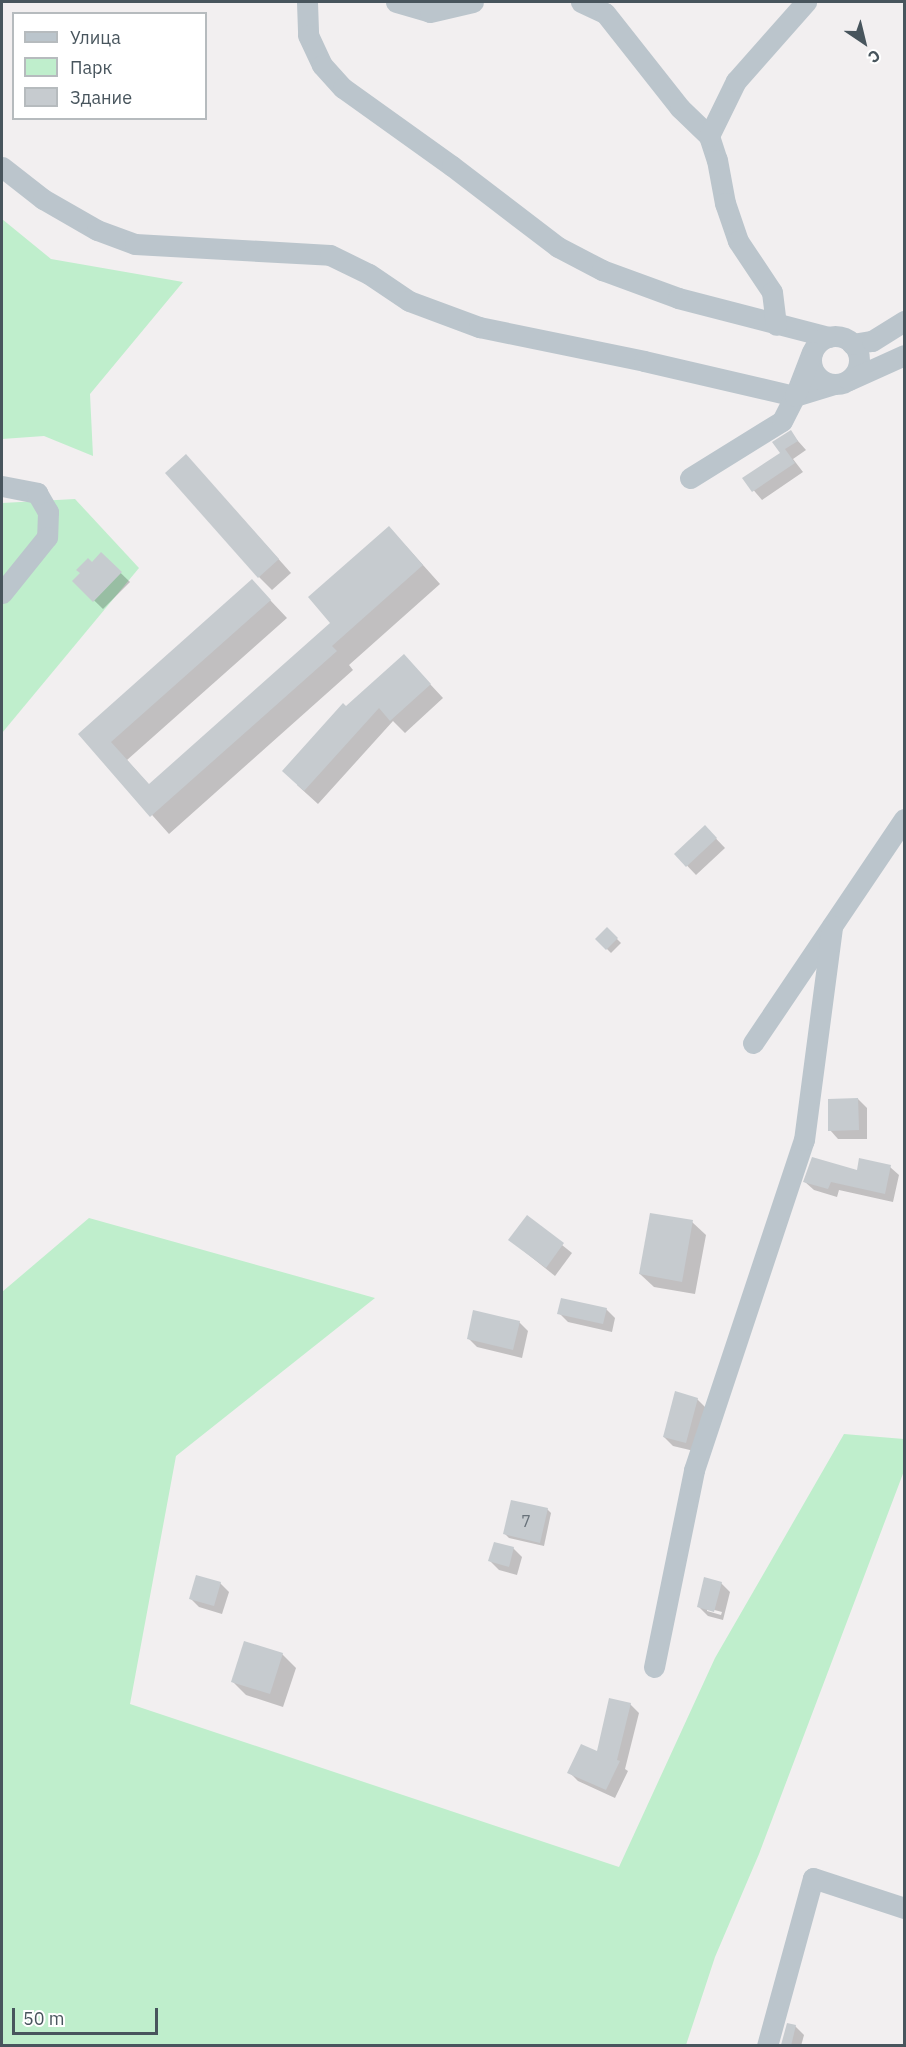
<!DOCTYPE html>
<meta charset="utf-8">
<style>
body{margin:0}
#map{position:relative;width:906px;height:2047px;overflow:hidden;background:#f2eff0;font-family:"IBM Plex Sans",sans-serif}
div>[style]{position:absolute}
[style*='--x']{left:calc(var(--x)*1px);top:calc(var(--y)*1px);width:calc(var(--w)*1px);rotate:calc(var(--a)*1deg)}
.green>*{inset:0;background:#bfeecc}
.shadow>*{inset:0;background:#0003}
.building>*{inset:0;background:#c6cbcf}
.minor>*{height:21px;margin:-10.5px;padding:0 10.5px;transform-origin:10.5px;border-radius:10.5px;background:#bbc5cc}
.minor>.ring{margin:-10.5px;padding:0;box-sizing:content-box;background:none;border:21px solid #bbc5cc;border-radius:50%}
span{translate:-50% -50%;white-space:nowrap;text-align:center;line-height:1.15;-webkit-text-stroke:6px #fff;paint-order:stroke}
.number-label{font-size:16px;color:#68727a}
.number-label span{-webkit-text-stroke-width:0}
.frame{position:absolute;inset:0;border:3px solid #48555d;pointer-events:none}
.legend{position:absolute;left:12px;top:12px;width:195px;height:108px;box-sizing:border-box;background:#fff;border:2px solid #b6bbbe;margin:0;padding:8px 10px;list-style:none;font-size:18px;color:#48555d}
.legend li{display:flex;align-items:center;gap:12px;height:30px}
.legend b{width:30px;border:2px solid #b6bbbe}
.north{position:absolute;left:834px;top:12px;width:60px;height:60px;-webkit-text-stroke:4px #fff;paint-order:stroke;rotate:145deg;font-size:16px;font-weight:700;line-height:24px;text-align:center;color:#48555d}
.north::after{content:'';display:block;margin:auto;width:21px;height:27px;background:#48555d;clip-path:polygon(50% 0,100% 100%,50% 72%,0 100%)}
.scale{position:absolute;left:12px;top:2008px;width:146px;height:27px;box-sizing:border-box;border:3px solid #48555d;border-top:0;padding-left:8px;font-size:18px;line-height:21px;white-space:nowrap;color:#48555d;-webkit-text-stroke:4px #fff;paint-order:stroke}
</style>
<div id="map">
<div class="green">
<i style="clip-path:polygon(2px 219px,51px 259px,183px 282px,90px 394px,93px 456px,44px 436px,2px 439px)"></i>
<i style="clip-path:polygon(75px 499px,139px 568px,2px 733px,2px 503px)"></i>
<i style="clip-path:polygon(89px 1218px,375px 1298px,176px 1456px,130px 1704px,619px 1867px,715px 1658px,844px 1434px,904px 1439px,904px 1471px,759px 1854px,715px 1957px,686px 2045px,2px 2045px,2px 1292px)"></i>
</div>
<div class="shadow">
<i style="clip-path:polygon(790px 432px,806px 450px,793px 459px,803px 472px,762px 500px,744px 479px,782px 453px)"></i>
<i style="clip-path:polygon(199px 470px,291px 573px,272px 590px,259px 577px)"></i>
<i style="clip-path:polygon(406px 546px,440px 584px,349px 665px,353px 670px,169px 834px,80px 734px,252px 581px,287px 618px,127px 760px,150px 786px,333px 623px)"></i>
<i style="clip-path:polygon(101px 554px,130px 582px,103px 609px,74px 581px)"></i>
<i style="clip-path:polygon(417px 670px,443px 698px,405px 733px,393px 721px,318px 804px,297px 785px,346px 708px)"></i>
<i style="clip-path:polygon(705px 827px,725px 848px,696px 875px,676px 854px)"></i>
<i style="clip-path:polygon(607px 929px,621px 943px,611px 953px,597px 939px)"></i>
<i style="clip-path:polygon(858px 1099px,867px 1108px,867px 1139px,838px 1139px,830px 1130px)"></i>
<i style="clip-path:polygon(890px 1167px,899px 1175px,893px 1202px,839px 1190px,837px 1197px,814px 1190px,805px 1182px)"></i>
<i style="clip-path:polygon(527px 1217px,572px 1253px,555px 1276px,510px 1240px)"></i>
<i style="clip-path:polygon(692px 1222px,706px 1235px,695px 1294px,654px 1287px,640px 1274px)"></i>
<i style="clip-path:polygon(606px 1309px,615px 1318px,612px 1332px,568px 1322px,559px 1313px)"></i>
<i style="clip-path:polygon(519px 1322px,528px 1331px,522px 1358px,477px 1347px,468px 1338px)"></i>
<i style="clip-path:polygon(697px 1399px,706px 1408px,694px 1451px,673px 1446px,664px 1437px)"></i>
<i style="clip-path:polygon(547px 1509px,551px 1513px,544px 1546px,509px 1538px,505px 1534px)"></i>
<i style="clip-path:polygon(513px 1548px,522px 1557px,517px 1575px,499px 1570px,490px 1561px)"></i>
<i style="clip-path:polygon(220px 1583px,229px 1592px,222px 1614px,199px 1607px,190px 1598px)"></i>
<i style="clip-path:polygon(evenodd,721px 1583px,730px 1592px,723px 1620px,708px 1616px,699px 1607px,721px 1583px,707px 1608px,722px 1612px,721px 1615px,707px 1611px,707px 1608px)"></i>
<i style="clip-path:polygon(282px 1654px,296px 1668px,283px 1707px,246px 1695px,232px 1681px)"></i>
<i style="clip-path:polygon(630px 1704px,639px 1713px,625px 1769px,628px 1771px,615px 1798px,578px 1781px,569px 1772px,598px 1753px)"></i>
<i style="clip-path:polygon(788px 2024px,795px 2026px,804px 2035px,801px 2046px,782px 2046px)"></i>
</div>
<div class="building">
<i style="clip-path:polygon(791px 430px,798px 441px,785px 449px,795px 463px,752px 492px,742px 478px,780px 453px,772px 442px)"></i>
<i style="clip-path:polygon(186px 454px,279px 559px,258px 578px,165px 473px)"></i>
<i style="clip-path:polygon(389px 526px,423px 565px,332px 646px,337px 651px,150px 817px,78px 734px,252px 579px,271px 600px,111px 742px,149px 784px,330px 623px,308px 597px)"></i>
<i style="clip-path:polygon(101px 552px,122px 572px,93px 602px,72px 581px,80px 573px,76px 570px,88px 558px,92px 562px)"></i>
<i style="clip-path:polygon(404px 654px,431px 684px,390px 721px,379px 708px,304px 791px,282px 771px,343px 703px,346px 706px)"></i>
<i style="clip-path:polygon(705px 825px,717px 838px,686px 867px,674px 854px)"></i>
<i style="clip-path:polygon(607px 927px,618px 938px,606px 950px,595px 939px)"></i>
<i style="clip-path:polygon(858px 1098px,859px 1130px,828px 1131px,828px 1099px)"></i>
<i style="clip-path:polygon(812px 1157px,857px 1170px,859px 1158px,891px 1165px,885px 1194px,831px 1182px,828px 1189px,803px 1182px)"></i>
<i style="clip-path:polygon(650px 1213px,693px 1220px,682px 1282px,639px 1274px)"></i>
<i style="clip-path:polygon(527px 1215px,564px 1243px,546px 1268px,508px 1240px)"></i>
<i style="clip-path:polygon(561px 1298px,607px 1308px,603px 1324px,557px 1314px)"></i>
<i style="clip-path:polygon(473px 1310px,520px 1321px,513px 1350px,467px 1339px)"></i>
<i style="clip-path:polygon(675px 1391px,698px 1398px,686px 1443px,663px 1437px)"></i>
<i style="clip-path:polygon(511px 1500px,548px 1508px,540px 1543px,503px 1534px)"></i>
<i style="clip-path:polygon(494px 1542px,514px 1547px,509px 1567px,488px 1561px)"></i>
<i style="clip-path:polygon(196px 1575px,221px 1582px,214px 1606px,189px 1599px)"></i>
<i style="clip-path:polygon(704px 1577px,722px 1582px,714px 1612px,697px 1607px)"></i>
<i style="clip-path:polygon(244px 1641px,283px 1653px,270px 1694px,231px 1682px)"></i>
<i style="clip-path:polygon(609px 1698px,631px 1703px,617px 1760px,620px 1761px,606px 1790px,567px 1773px,581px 1744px,597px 1751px)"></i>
<i style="clip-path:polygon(787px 2023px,796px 2025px,791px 2046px,781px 2045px)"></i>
</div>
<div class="minor">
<i style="--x:307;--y:2;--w:33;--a:88"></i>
<i style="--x:308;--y:35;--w:33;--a:65"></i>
<i style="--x:322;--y:65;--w:31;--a:48"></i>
<i style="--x:343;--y:88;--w:134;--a:35.6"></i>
<i style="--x:452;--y:166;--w:133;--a:37.4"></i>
<i style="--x:558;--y:247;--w:50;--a:27.6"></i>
<i style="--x:602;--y:270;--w:81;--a:20.2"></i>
<i style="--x:678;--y:298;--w:156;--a:14.5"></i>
<i style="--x:396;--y:2;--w:35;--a:16"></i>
<i style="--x:430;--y:12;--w:44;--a:-13.1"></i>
<i style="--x:581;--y:2;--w:26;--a:25"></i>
<i style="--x:605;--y:13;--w:121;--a:51.7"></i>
<i style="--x:680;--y:108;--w:40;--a:44"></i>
<i style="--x:709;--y:136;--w:25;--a:72"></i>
<i style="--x:717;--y:160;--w:44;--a:79.5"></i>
<i style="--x:725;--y:203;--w:40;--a:71.1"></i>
<i style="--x:738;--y:241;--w:61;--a:56.3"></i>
<i style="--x:772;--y:292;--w:33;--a:83"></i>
<i style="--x:709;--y:136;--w:61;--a:-63.9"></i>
<i style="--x:736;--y:81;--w:106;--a:-48.5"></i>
<i style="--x:2;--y:167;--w:52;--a:38"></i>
<i style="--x:43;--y:199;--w:62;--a:29.9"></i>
<i style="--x:97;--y:230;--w:40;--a:20.2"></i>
<i style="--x:135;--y:244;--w:195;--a:3.2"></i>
<i style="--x:330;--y:255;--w:43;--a:26"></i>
<i style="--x:369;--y:274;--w:48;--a:34"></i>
<i style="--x:409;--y:301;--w:75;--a:20.4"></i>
<i style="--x:479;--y:327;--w:168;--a:11.6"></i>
<i style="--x:644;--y:361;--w:155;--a:13.1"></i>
<i style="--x:795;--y:396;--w:41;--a:-17.1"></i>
<i class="ring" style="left:811px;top:336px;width:27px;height:27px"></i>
<i style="--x:852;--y:344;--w:20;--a:-9"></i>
<i style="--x:872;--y:341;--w:38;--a:-32"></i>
<i style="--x:849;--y:380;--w:60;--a:-24.4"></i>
<i style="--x:690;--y:478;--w:108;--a:-31.8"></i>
<i style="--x:782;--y:421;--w:28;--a:-63"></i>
<i style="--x:795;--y:396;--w:47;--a:-68.9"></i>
<i style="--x:2;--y:486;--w:36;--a:11"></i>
<i style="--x:37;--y:493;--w:22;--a:60"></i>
<i style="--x:48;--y:512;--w:25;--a:92"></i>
<i style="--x:47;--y:537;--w:72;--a:128.8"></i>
<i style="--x:753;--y:1043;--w:270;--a:-56"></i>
<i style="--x:654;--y:1667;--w:201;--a:-78.5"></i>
<i style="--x:694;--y:1470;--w:348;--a:-71.6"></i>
<i style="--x:804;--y:1140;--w:216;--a:-82.5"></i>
<i style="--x:767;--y:2046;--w:174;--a:-74.7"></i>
<i style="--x:813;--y:1878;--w:96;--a:18.2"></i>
</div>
<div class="number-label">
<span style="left:526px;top:1521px">7</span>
</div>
<div class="frame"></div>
<ul class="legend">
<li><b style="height:8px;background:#bbc5cc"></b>Улица</li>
<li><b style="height:16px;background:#bfeecc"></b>Парк</li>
<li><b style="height:16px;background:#c6cbcf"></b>Здание</li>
</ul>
<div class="north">С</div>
<div class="scale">50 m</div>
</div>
